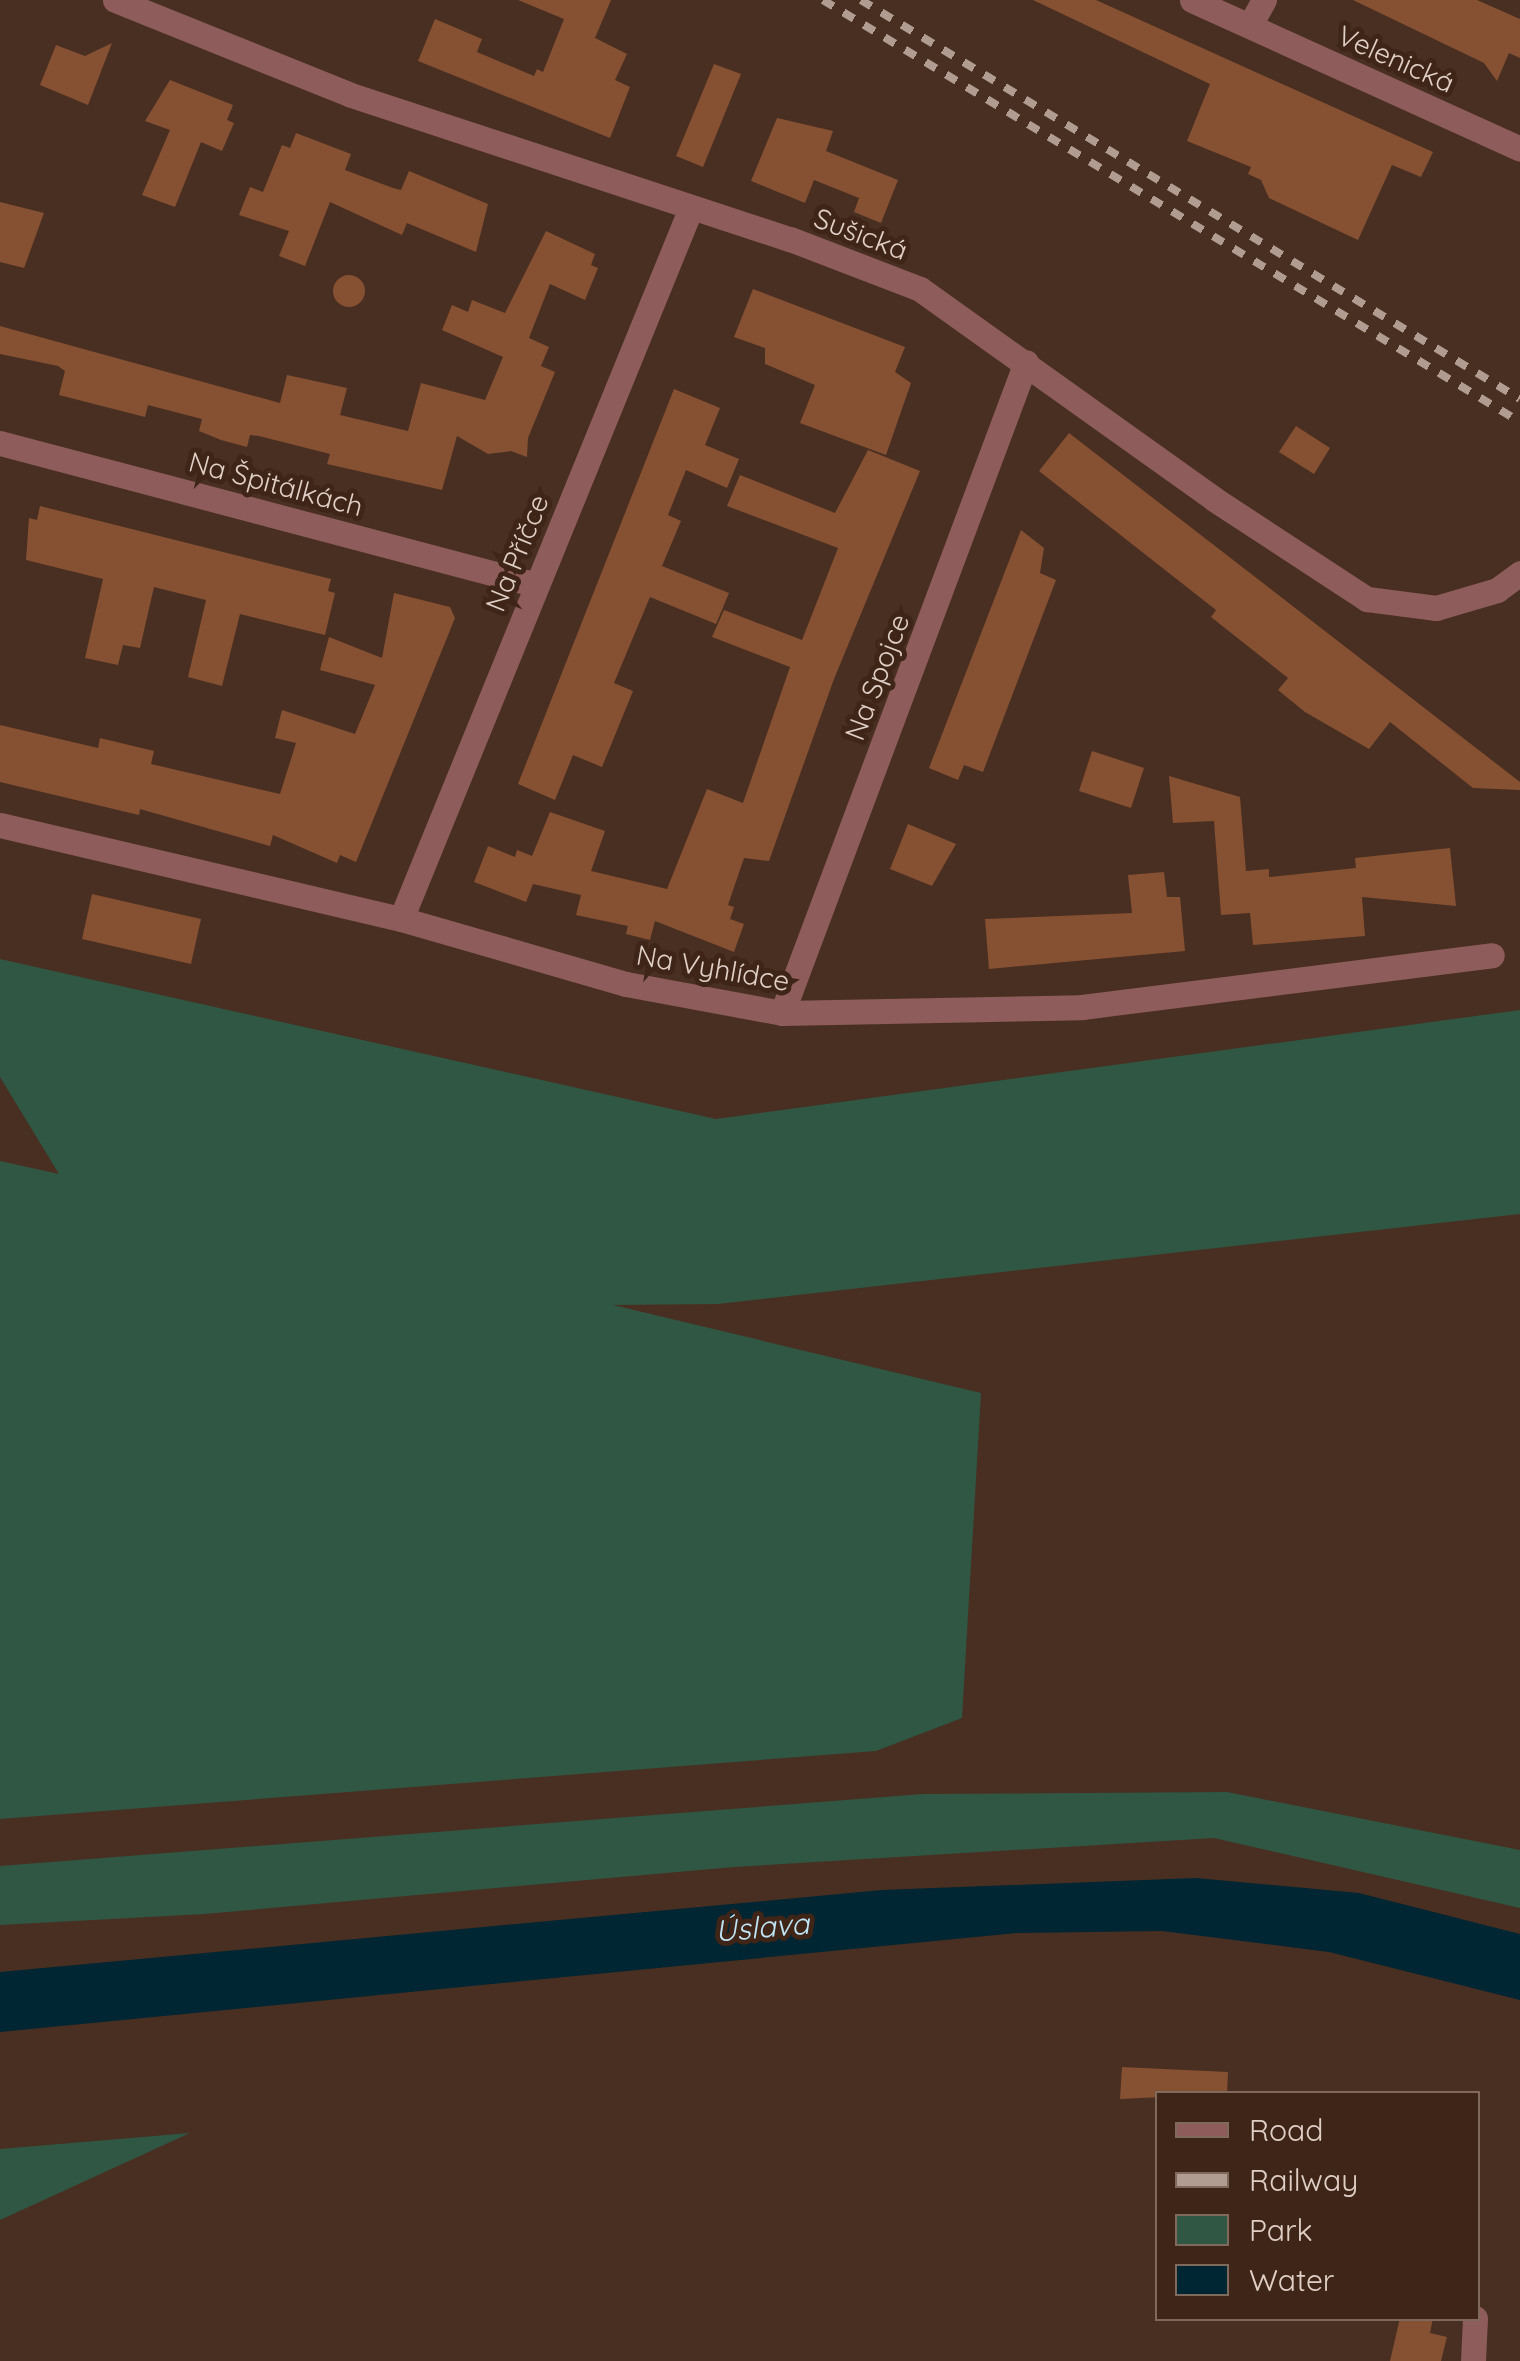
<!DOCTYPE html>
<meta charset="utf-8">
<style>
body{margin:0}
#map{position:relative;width:1520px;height:2361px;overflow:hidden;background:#492f21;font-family:Quicksand,sans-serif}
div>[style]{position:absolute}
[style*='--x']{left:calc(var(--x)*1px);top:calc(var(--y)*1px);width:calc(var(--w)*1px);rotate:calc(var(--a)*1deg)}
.green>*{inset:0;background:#2f5744}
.water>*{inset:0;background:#002533}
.building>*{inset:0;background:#865032}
.round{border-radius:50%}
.minor>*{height:25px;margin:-12.5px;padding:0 12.5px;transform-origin:12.5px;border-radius:12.5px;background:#8d5c5b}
.rail>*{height:8px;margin-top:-4px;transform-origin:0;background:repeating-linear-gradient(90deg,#b09c91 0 12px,transparent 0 24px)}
span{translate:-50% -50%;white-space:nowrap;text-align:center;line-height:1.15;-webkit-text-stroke:10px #3e2517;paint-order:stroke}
.street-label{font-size:28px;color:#e0cfc6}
.water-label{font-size:30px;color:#c0e5f7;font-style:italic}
.legend{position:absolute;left:1155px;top:2091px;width:325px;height:230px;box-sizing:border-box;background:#3e2517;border:2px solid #7f695d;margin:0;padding:12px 18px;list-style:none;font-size:30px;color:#e0cfc6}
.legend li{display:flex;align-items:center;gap:20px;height:50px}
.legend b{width:50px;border:2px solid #7f695d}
</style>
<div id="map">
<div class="green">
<i style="clip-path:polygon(0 959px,716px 1119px,1520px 1010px,1520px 1214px,718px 1304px,613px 1305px,981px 1393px,962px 1718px,876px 1751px,0 1819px,0 1161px,59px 1174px,0 1077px)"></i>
<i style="clip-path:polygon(1227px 1792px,1520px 1850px,1520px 1908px,1214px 1838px,734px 1867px,204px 1914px,0 1925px,0 1866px,923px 1794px)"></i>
<i style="clip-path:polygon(190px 2133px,0 2220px,0 2149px)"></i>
</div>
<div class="water">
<i style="clip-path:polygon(1196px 1878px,1359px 1893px,1520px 1934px,1520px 2000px,1329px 1952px,1162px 1931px,1017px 1933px,0 2032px,0 1972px,882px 1890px)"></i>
</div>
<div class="building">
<i style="clip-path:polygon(518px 0,611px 0,595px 38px,627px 54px,615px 80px,630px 87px,610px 138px,418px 61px,435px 19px,482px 39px,477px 52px,534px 76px,537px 69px,543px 72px,564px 19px)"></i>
<i style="clip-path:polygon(1033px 0,1096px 0,1433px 152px,1421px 177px,1392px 165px,1358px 240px,1269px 198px,1261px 180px,1248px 174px,1251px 167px,1187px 141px,1210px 84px)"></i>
<i style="clip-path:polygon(1353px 0,1477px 0,1520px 19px,1520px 58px,1509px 53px,1497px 81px,1484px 63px)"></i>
<i style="clip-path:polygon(112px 43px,88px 105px,40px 85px,56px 45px,85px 56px)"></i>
<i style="clip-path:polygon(714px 64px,741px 74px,703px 167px,676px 156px)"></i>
<i style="clip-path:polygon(170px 80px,233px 105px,227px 120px,234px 123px,222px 151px,201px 142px,175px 207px,142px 195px,170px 130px,145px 121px)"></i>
<i style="clip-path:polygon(777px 118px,833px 131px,826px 151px,898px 180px,881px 223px,854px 212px,859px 198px,814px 180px,805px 203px,751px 181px)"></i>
<i style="clip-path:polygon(296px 133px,351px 154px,345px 170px,393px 188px,401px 190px,409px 171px,488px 204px,476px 252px,407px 223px,402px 235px,330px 202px,305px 266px,279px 256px,289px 231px,239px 215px,250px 187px,263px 192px,282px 145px,290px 148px)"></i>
<i style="clip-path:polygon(0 202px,44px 213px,24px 268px,0 262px)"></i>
<i style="clip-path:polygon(546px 231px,595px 254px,591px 265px,598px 268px,585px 300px,550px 284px,529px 338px,549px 347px,541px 366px,555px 372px,528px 438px,527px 457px,511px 451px,488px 454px,457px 436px,442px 490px,327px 464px,330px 454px,259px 436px,250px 435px,247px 447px,221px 440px,199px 431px,202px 419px,148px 405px,145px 417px,59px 395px,65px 371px,58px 366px,0 354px,0 326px,280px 403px,287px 375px,347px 388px,340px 415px,408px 431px,421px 383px,485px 400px,503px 357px,442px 330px,452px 305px,468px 312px,472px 300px,505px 313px)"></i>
<i class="round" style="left:333px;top:275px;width:32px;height:32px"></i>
<i style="clip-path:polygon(753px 289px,905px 347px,895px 372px,911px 383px,886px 455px,800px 423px,815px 385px,765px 364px,765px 348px,734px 337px)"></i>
<i style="clip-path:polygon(674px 389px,720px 408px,705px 445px,739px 459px,727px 488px,686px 470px,668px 515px,681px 521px,662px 566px,729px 593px,716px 624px,650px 597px,614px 683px,633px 691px,602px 767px,573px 755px,555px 800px,518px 784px)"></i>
<i style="clip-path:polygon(1296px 426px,1330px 448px,1314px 474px,1279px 452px)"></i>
<i style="clip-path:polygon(1069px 433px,1520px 782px,1520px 790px,1473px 788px,1390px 722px,1369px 749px,1305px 712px,1278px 690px,1288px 678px,1211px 617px,1216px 610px,1039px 471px)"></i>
<i style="clip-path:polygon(868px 450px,920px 471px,834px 679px,769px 861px,744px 858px,728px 905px,734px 907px,730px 919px,744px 924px,734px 952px,655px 921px,650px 940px,626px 934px,628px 926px,576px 915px,581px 895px,533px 884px,526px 902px,474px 882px,488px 846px,515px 857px,517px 850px,532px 856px,550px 812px,605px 831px,591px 871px,667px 889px,707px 789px,743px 803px,790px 667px,712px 637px,724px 610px,802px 640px,838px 548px,727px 506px,740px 475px,835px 513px)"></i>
<i style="clip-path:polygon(40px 506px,331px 579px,328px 591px,335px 593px,325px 635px,240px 614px,222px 686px,188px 677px,206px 600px,154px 587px,140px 648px,123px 645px,118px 665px,85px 658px,103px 579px,26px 560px,29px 518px,37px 520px)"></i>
<i style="clip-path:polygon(1021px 530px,1044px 548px,1040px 573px,1056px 580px,983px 772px,964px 765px,958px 780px,929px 768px)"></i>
<i style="clip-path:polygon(394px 593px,450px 607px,455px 618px,356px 862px,340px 855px,337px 863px,273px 835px,270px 846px,140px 809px,139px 815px,0 782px,0 725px,98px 748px,100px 738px,154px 751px,151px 764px,280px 794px,296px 743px,275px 738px,282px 710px,355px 734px,375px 685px,320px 670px,329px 637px,382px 658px)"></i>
<i style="clip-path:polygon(1092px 751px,1144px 768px,1131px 808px,1079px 791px)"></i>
<i style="clip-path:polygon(1169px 776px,1240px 797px,1246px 871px,1269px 869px,1269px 877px,1356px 868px,1355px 858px,1450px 848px,1456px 906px,1362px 897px,1365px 936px,1253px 945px,1250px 913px,1221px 915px,1214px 821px,1173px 823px)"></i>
<i style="clip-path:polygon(908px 824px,956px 844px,932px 886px,890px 869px)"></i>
<i style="clip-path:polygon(1164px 872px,1167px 897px,1180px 897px,1185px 951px,989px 969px,985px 919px,1132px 913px,1128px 875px)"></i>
<i style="clip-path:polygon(92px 894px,201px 919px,191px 964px,82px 939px)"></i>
<i style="clip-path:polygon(1122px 2067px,1228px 2072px,1227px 2094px,1120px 2099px)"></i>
<i style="clip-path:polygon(1400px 2318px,1433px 2318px,1430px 2333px,1447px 2337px,1441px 2361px,1390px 2361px)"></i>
</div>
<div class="minor">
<i style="--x:115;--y:0;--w:254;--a:21.9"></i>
<i style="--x:351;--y:95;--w:462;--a:18.2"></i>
<i style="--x:790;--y:239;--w:139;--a:21"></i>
<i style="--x:920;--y:289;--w:361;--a:35.5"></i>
<i style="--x:1214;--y:499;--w:183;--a:33.2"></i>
<i style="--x:1367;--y:599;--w:70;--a:7.4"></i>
<i style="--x:1436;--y:608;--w:64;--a:-16.4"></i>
<i style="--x:1497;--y:590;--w:29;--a:-36"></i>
<i style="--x:1192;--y:0;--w:360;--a:24.4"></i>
<i style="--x:1250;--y:25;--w:29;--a:-61"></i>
<i style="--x:0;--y:443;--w:555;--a:14.81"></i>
<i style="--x:0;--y:825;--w:412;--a:13.2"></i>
<i style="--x:401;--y:919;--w:234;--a:16.1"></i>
<i style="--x:626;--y:984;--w:159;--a:10.5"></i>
<i style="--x:782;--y:1013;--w:300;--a:-1.1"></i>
<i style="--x:1082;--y:1007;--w:413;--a:-7.2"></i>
<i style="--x:401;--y:919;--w:766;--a:-67.82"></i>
<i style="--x:782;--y:1013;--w:695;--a:-69.45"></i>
<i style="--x:1473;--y:2361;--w:43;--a:-87.3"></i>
</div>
<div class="rail">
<i style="--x:823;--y:0;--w:815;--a:31.19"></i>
<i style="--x:861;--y:0;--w:770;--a:31.19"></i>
</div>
<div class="street-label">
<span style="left:1396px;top:59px;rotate:24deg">Velenická</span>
<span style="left:861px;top:234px;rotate:21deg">Sušická</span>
<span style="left:276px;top:484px;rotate:15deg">Na Špitálkách</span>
<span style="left:517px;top:553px;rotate:-68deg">Na Příčce</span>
<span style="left:877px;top:677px;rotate:-69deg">Na Spojce</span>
<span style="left:713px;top:968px;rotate:10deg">Na Vyhlídce</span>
</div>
<div class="water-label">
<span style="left:762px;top:1927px;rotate:-5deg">Úslava</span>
</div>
<ul class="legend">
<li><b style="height:12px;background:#8d5c5b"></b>Road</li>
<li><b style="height:12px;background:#b09c91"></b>Railway</li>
<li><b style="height:28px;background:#2f5744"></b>Park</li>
<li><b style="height:28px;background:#002533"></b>Water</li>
</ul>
</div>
